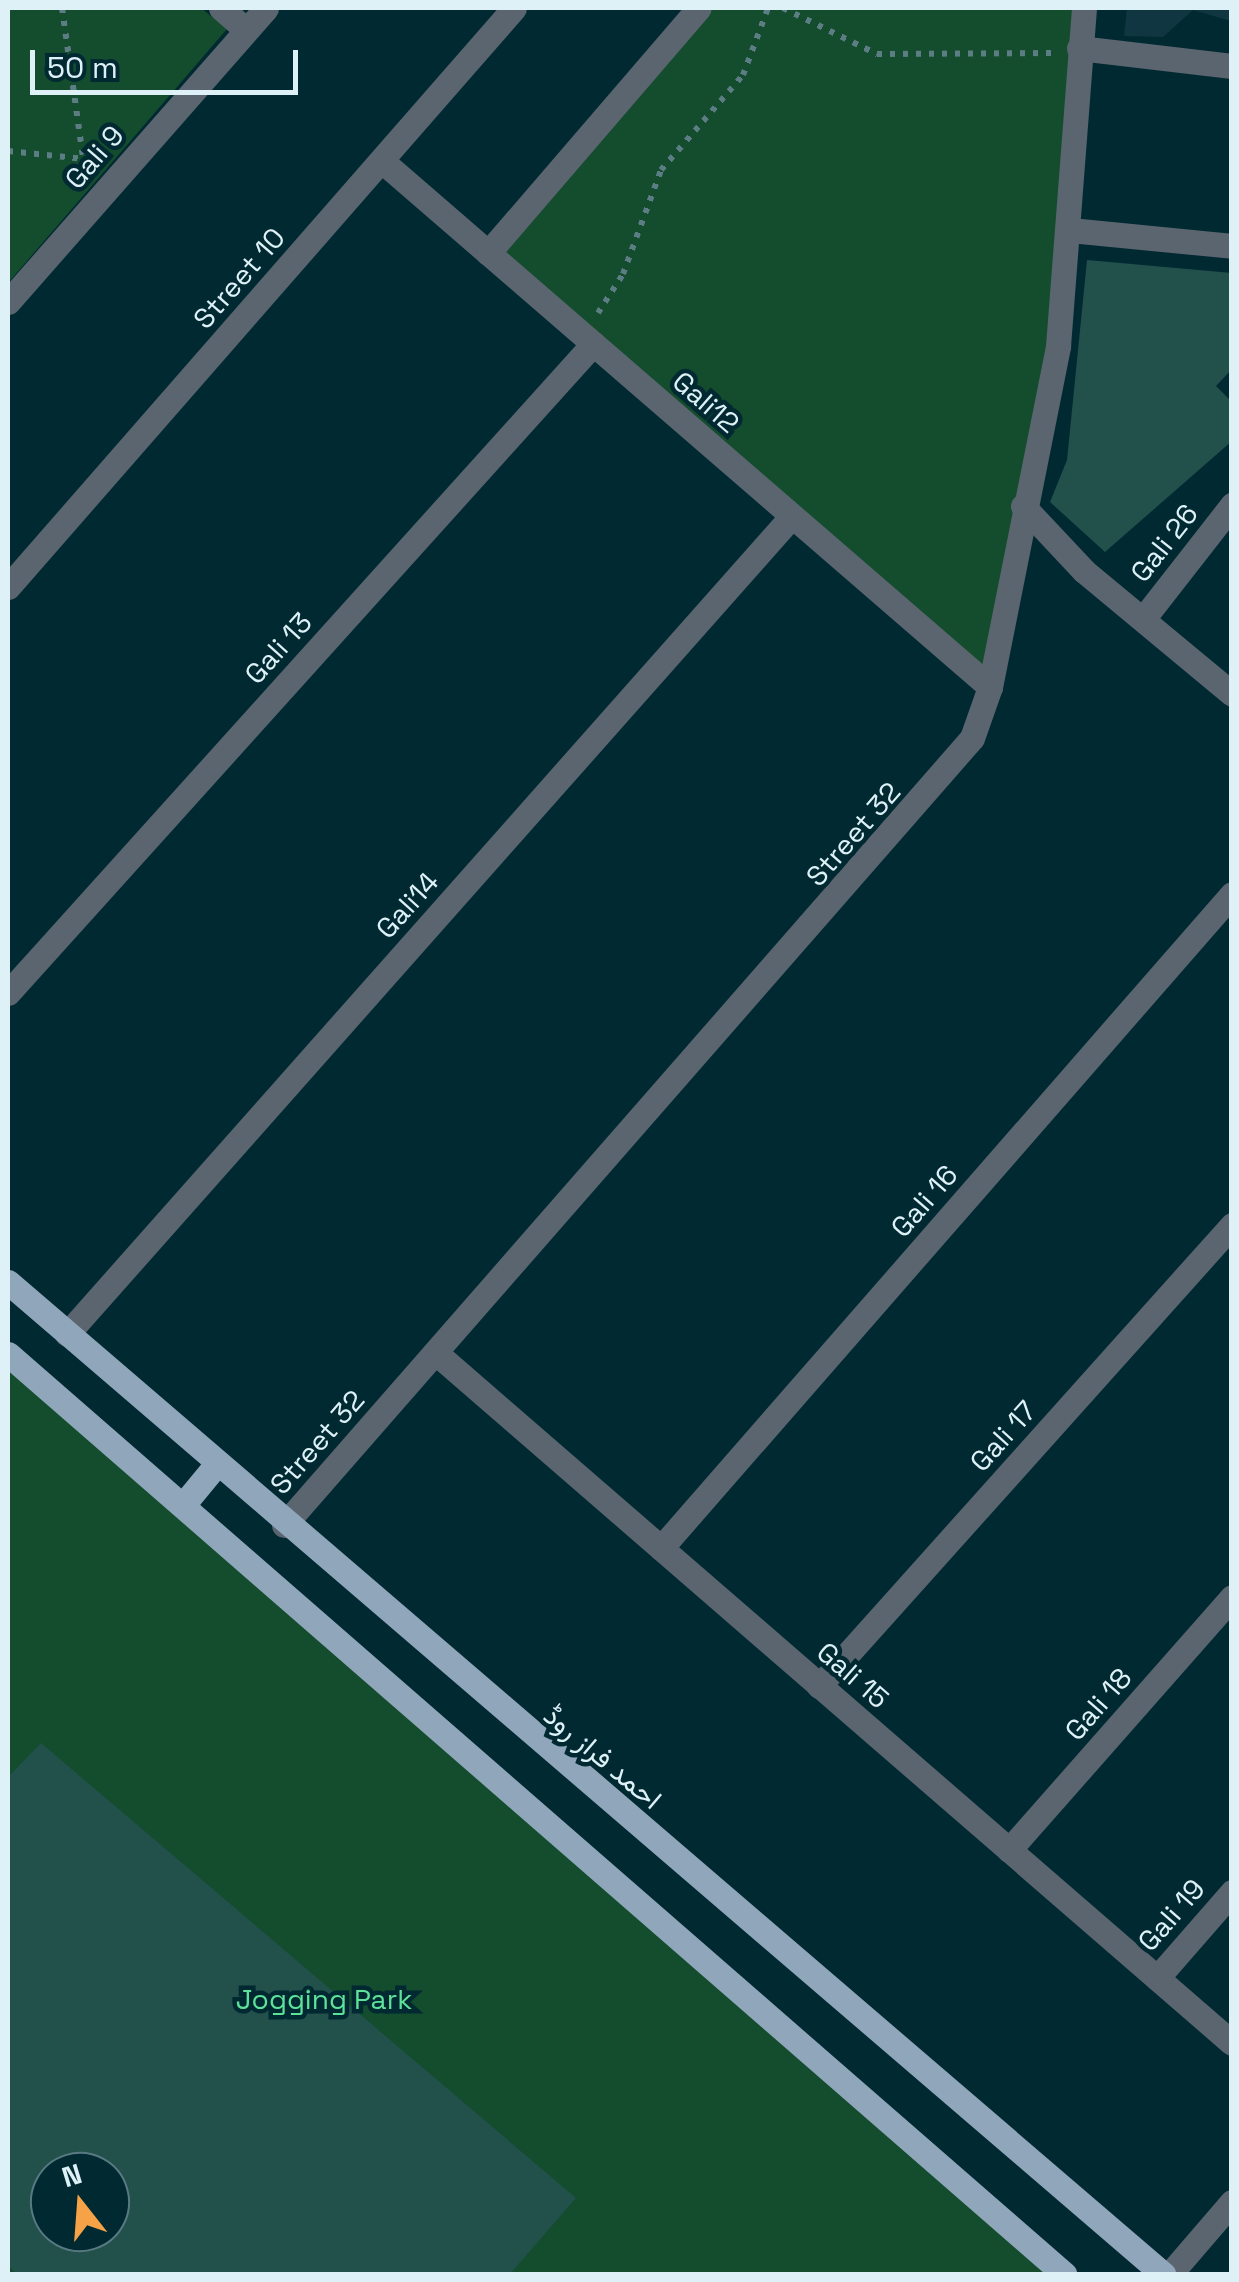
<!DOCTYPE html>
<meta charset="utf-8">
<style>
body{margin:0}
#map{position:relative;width:1239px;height:2282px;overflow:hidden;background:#002932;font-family:"Space Grotesk",Vazirmatn,sans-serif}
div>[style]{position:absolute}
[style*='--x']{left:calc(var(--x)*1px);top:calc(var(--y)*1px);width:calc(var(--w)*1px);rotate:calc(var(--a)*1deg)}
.built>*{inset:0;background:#103741}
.green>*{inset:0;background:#144c2e}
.building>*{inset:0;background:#22504b}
.path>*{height:6px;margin-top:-3px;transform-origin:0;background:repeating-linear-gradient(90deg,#5d7d85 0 5px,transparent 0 13px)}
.minor>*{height:25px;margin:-12.5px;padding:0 12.5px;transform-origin:12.5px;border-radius:12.5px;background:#5a656f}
.major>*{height:25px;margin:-12.5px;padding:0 12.5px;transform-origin:12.5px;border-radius:12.5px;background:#90a6bb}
span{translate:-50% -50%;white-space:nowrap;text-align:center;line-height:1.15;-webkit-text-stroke:9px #002932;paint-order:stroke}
.street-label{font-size:28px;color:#ddf1f7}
.park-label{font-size:28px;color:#5ee299}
.frame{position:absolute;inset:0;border:10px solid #ddf1f7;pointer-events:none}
.north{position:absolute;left:30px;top:2152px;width:100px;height:100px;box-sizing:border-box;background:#002932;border:2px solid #587981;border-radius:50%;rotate:343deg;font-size:28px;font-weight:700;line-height:40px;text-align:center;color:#ddf1f7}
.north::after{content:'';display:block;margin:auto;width:35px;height:45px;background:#f6a247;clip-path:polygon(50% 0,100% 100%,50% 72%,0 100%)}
.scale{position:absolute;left:30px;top:50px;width:268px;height:45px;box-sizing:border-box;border:5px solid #ddf1f7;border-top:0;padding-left:12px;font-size:30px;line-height:35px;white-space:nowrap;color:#ddf1f7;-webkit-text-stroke:8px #002932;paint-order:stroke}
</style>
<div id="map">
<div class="built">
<i style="clip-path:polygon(1127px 8px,1231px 8px,1231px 21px,1193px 10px,1163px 37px,1124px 36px)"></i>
</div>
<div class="green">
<i style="clip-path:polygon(8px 8px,201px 8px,227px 29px,8px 283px)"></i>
<i style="clip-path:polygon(699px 8px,1084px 8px,1070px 230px,990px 687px,488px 253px)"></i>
<i style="clip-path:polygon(evenodd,8px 1354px,1051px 2274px,8px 2274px,8px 1354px,50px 2172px,110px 2172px,110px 2232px,50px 2232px,50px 2172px)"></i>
</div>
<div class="building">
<i style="clip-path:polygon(1087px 260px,1232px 273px,1232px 369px,1216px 386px,1232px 402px,1232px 441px,1105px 552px,1050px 502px,1067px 460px)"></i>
<i style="clip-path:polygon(evenodd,41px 1743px,576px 2198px,510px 2274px,17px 2274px,8px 2266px,8px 1777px,41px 1743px,50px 2172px,110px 2172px,110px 2232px,50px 2232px,50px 2172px)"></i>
</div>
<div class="path">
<i style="--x:62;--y:8;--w:150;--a:82"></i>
<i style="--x:783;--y:8;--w:105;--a:26.1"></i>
<i style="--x:877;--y:54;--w:177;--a:-0.3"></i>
<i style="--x:8;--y:151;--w:77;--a:5.9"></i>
<i style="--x:598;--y:313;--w:46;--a:-57.3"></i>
<i style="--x:623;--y:274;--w:111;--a:-69.9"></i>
<i style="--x:661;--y:170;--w:125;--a:-49.2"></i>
<i style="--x:743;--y:75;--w:72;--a:-69.5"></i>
</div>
<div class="minor">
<i style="--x:221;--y:8;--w:33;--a:41"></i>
<i style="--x:1079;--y:48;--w:154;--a:6.7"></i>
<i style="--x:382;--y:161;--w:804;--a:40.86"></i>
<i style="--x:1070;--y:230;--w:163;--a:5.6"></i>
<i style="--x:488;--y:253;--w:323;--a:-49.3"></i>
<i style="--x:8;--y:302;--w:391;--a:-48.7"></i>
<i style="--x:1023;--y:506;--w:89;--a:46.8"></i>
<i style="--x:1084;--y:571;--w:192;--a:39.7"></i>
<i style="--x:8;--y:587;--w:769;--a:-48.85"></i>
<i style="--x:1143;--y:619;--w:145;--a:-52"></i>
<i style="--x:8;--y:993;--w:874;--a:-47.97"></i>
<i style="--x:67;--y:1334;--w:1093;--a:-48.45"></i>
<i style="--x:436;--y:1353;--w:1053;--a:40.92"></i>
<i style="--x:284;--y:1525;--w:1045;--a:-48.84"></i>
<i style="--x:972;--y:738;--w:54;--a:-70.6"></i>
<i style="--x:990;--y:687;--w:348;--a:-78.7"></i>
<i style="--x:1058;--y:346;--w:339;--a:-85.6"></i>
<i style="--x:661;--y:1548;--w:868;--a:-48.88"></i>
<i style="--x:819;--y:1686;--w:619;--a:-48.14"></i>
<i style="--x:1009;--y:1850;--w:337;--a:-48.6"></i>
<i style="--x:1157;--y:1978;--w:114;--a:-48.9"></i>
<i style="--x:1170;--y:2274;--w:95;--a:-49.3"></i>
</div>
<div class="major">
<i style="--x:8;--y:1282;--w:1523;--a:40.66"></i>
<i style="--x:8;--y:1354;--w:1401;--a:41.06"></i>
<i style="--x:183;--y:1505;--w:52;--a:-50.5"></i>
</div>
<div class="street-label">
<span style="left:94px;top:157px;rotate:-49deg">Gali 9</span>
<span style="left:239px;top:278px;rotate:-49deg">Street 10</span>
<span style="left:706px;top:402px;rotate:41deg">Gali12</span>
<span style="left:1164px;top:543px;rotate:-52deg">Gali 26</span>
<span style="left:278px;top:648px;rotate:-48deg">Gali 13</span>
<span style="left:853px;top:834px;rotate:-49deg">Street 32</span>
<span style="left:407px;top:905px;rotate:-48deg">Gali14</span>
<span style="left:924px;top:1201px;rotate:-49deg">Gali 16</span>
<span style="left:1003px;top:1436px;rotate:-48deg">Gali 17</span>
<span style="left:317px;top:1442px;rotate:-49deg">Street 32</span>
<span style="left:853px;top:1675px;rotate:41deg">Gali 15</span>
<span style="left:1098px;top:1704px;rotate:-49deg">Gali 18</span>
<span style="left:603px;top:1757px;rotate:40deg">احمد فراز روڈ</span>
<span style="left:1171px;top:1915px;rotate:-49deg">Gali 19</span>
</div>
<div class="park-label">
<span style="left:324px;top:1999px">Jogging Park</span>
</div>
<div class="frame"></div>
<div class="north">N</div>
<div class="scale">50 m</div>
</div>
